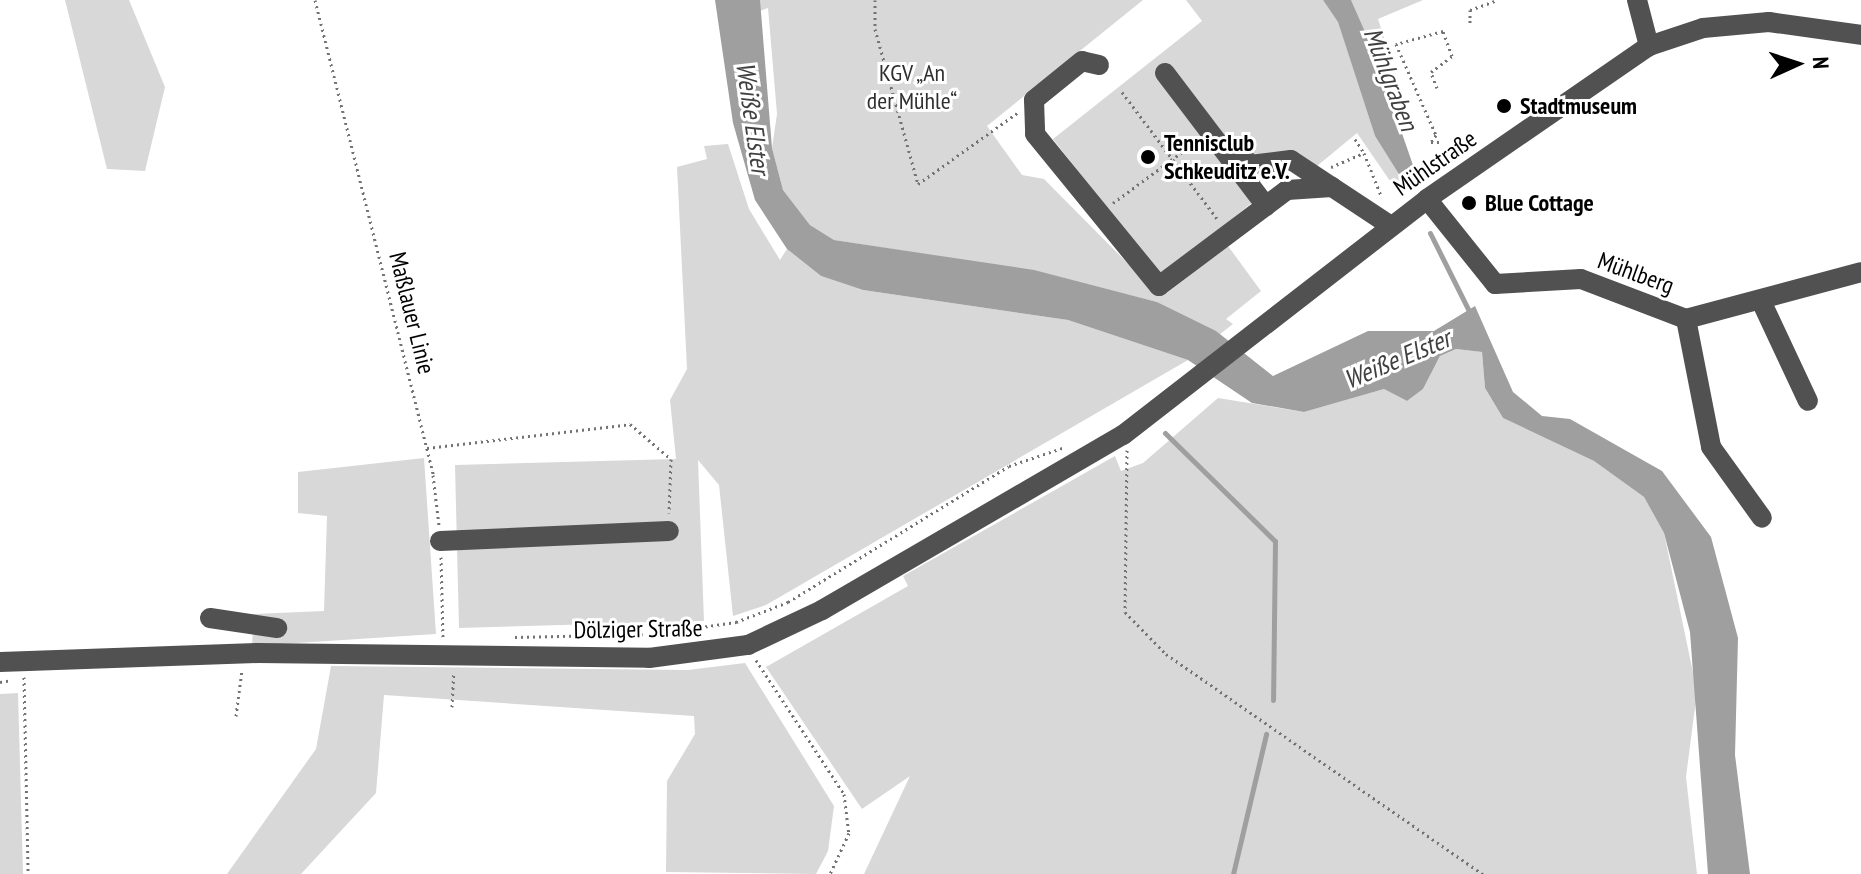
<!DOCTYPE html>
<meta charset="utf-8">
<style>
body{margin:0}
#map{position:relative;width:1861px;height:874px;overflow:hidden;background:#fff;font-family:"PT Sans Narrow",sans-serif}
div>[style]{position:absolute}
[style*='--x']{left:calc(var(--x)*1px);top:calc(var(--y)*1px);width:calc(var(--w)*1px);rotate:calc(var(--a)*1deg)}
.green>*{inset:0;background:#d8d8d8}
.water>*{inset:0;background:#9f9f9f}
.stream>*{height:5px;margin:-2.5px;padding:0 2.5px;transform-origin:2.5px;border-radius:2.5px;background:#9f9f9f}
.path>*{height:3px;margin-top:-1.5px;transform-origin:0;background:repeating-linear-gradient(90deg,#737373 0 2px,transparent 0 6px)}
.minor>*{height:20px;margin:-10px;padding:0 10px;transform-origin:10px;border-radius:10px;background:#515151}
.dots>*{width:22px;height:22px;translate:-50% -50%;box-sizing:border-box;border:4px solid #fff;border-radius:50%}
span{translate:-50% -50%;white-space:nowrap;text-align:center;line-height:1.15;-webkit-text-stroke:6px #fff;paint-order:stroke}
.park-label{font-size:24px;color:#2f2f2f}
.poi-label{font-size:24px;color:#000;font-weight:700}
.left{translate:0 -50%;text-align:left}
.street-label{font-size:24px;color:#000}
.water-label{font-size:26px;color:#404040;font-style:italic}
.north{position:absolute;left:1757px;top:24px;width:80px;height:80px;-webkit-text-stroke:6px #fff;paint-order:stroke;rotate:87deg;font-size:22px;font-weight:700;line-height:32px;text-align:center;color:#000}
.north::after{content:'';display:block;margin:auto;width:28px;height:36px;background:#000;clip-path:polygon(50% 0,100% 100%,50% 72%,0 100%)}
</style>
<div id="map">
<div class="green">
<i style="clip-path:polygon(65px 0,129px 0,165px 87px,145px 171px,107px 169px)"></i>
<i style="clip-path:polygon(760px 0,1143px 0,987px 126px,1022px 175px,1044px 179px,1153px 289px,1167px 293px,1228px 246px,1261px 291px,1226px 319px,1233px 324px,1219px 335px,1157px 302px,1034px 271px,834px 240px,810px 225px,783px 190px,772px 148px,777px 114px,768px 8px,760px 11px)"></i>
<i style="clip-path:polygon(1186px 0,1323px 0,1338px 21px,1375px 136px,1400px 176px,1399px 194px,1357px 133px,1317px 166px,1244px 170px,1263px 194px,1160px 276px,1053px 139px,1202px 21px)"></i>
<i style="clip-path:polygon(1351px 0,1423px 0,1378px 19px,1392px 61px,1383px 75px)"></i>
<i style="clip-path:polygon(728px 144px,749px 209px,780px 260px,787px 249px,821px 276px,863px 290px,1068px 320px,1188px 360px,766px 605px,733px 616px,719px 485px,698px 460px,704px 621px,459px 628px,455px 465px,676px 459px,670px 400px,687px 369px,677px 167px,707px 159px,704px 146px)"></i>
<i style="clip-path:polygon(1456px 349px,1482px 352px,1485px 388px,1503px 418px,1594px 461px,1644px 497px,1664px 533px,1697px 692px,1686px 777px,1697px 874px,864px 874px,910px 776px,862px 809px,766px 667px,908px 586px,903px 576px,1115px 456px,1121px 471px,1143px 463px,1218px 398px,1304px 412px,1384px 389px,1407px 401px,1423px 389px,1440px 356px)"></i>
<i style="clip-path:polygon(424px 458px,436px 634px,252px 646px,254px 614px,324px 611px,327px 516px,298px 513px,298px 472px)"></i>
<i style="clip-path:polygon(745px 663px,834px 806px,828px 851px,816px 874px,666px 872px,667px 781px,695px 734px,694px 716px,384px 695px,376px 793px,301px 874px,227px 874px,316px 749px,331px 666px,688px 670px)"></i>
<i style="clip-path:polygon(18px 693px,23px 874px,0 874px,0 694px)"></i>
</div>
<div class="water">
<i style="clip-path:polygon(715px 0,760px 0,772px 148px,783px 190px,810px 225px,834px 240px,1034px 270px,1157px 302px,1216px 331px,1273px 376px,1368px 331px,1434px 331px,1475px 306px,1513px 392px,1542px 416px,1570px 419px,1662px 471px,1711px 537px,1738px 638px,1735px 755px,1750px 874px,1708px 874px,1690px 632px,1664px 533px,1644px 497px,1594px 461px,1503px 418px,1485px 388px,1482px 352px,1456px 349px,1440px 356px,1423px 389px,1407px 401px,1384px 389px,1304px 412px,1252px 403px,1188px 360px,1068px 320px,863px 290px,821px 276px,787px 249px,755px 200px,733px 123px)"></i>
<i style="clip-path:polygon(1323px 0,1351px 0,1373px 50px,1414px 168px,1400px 176px,1375px 136px,1338px 22px)"></i>
</div>
<div class="stream">
<i style="--x:1430;--y:233;--w:92;--a:63.4"></i>
<i style="--x:1165;--y:433;--w:154;--a:44.5"></i>
<i style="--x:1275;--y:541;--w:159;--a:90.7"></i>
<i style="--x:1233;--y:874;--w:144;--a:-76.7"></i>
</div>
<div class="path">
<i style="--x:315;--y:0;--w:489;--a:76"></i>
<i style="--x:433;--y:475;--w:50;--a:83.2"></i>
<i style="--x:875;--y:0;--w:29;--a:90"></i>
<i style="--x:875;--y:29;--w:161;--a:74.5"></i>
<i style="--x:918;--y:184;--w:122;--a:-35.6"></i>
<i style="--x:1470;--y:23;--w:13;--a:-90"></i>
<i style="--x:1470;--y:10;--w:29;--a:-20"></i>
<i style="--x:1437;--y:88;--w:17;--a:-111"></i>
<i style="--x:1431;--y:72;--w:26;--a:-37"></i>
<i style="--x:1452;--y:56;--w:27;--a:-110"></i>
<i style="--x:1443;--y:31;--w:49;--a:164.5"></i>
<i style="--x:1396;--y:44;--w:99;--a:66.3"></i>
<i style="--x:1436;--y:135;--w:9;--a:126"></i>
<i style="--x:1431;--y:142;--w:8;--a:0"></i>
<i style="--x:1122;--y:92;--w:161;--a:53.1"></i>
<i style="--x:1393;--y:98;--w:9;--a:-18"></i>
<i style="--x:1355;--y:139;--w:17;--a:57"></i>
<i style="--x:1331;--y:167;--w:36;--a:-23"></i>
<i style="--x:1364;--y:153;--w:48;--a:68.2"></i>
<i style="--x:1113;--y:203;--w:104;--a:-36.4"></i>
<i style="--x:427;--y:448;--w:204;--a:-6.7"></i>
<i style="--x:630;--y:424;--w:54;--a:40.5"></i>
<i style="--x:671;--y:459;--w:54;--a:92.1"></i>
<i style="--x:1127;--y:450;--w:162;--a:90.7"></i>
<i style="--x:1125;--y:612;--w:59;--a:45.7"></i>
<i style="--x:1166;--y:654;--w:386;--a:34.8"></i>
<i style="--x:441;--y:557;--w:80;--a:88.6"></i>
<i style="--x:515;--y:637;--w:137;--a:-1.3"></i>
<i style="--x:652;--y:634;--w:85;--a:-8.1"></i>
<i style="--x:736;--y:622;--w:56;--a:-21"></i>
<i style="--x:788;--y:602;--w:259;--a:-31.6"></i>
<i style="--x:1009;--y:466;--w:59;--a:-18.7"></i>
<i style="--x:756;--y:660;--w:160;--a:56.7"></i>
<i style="--x:844;--y:794;--w:39;--a:83"></i>
<i style="--x:849;--y:833;--w:45;--a:114.9"></i>
<i style="--x:24;--y:677;--w:197;--a:88.8"></i>
<i style="--x:0;--y:682;--w:12;--a:-9"></i>
<i style="--x:452;--y:707;--w:33;--a:-87"></i>
<i style="--x:236;--y:716;--w:46;--a:-82.6"></i>
</div>
<div class="minor">
<i style="--x:1637;--y:0;--w:48;--a:75.4"></i>
<i style="--x:1099;--y:65;--w:17;--a:-167"></i>
<i style="--x:1082;--y:61;--w:62;--a:140.9"></i>
<i style="--x:1034;--y:100;--w:34;--a:88"></i>
<i style="--x:1035;--y:134;--w:196;--a:50.8"></i>
<i style="--x:1159;--y:286;--w:160;--a:-36.9"></i>
<i style="--x:1287;--y:190;--w:45;--a:-3.8"></i>
<i style="--x:1332;--y:187;--w:71;--a:33.5"></i>
<i style="--x:1165;--y:73;--w:167;--a:52.8"></i>
<i style="--x:1235;--y:146;--w:24;--a:52"></i>
<i style="--x:1250;--y:165;--w:41;--a:-7"></i>
<i style="--x:1291;--y:160;--w:49;--a:33.4"></i>
<i style="--x:1427;--y:199;--w:109;--a:51.3"></i>
<i style="--x:1495;--y:284;--w:86;--a:-3.3"></i>
<i style="--x:1581;--y:279;--w:112;--a:20.9"></i>
<i style="--x:1686;--y:319;--w:181;--a:-15"></i>
<i style="--x:1762;--y:303;--w:108;--a:64.9"></i>
<i style="--x:1686;--y:319;--w:130;--a:78.9"></i>
<i style="--x:1711;--y:447;--w:87;--a:54.3"></i>
<i style="--x:440;--y:541;--w:229;--a:-2.5"></i>
<i style="--x:210;--y:618;--w:68;--a:8.5"></i>
<i style="--x:0;--y:662;--w:258;--a:-2"></i>
<i style="--x:258;--y:653;--w:391;--a:0.7"></i>
<i style="--x:649;--y:658;--w:100;--a:-7.5"></i>
<i style="--x:748;--y:645;--w:82;--a:-25.3"></i>
<i style="--x:822;--y:610;--w:348;--a:-30.2"></i>
<i style="--x:1123;--y:435;--w:385;--a:-37.8"></i>
<i style="--x:1427;--y:199;--w:270;--a:-34.6"></i>
<i style="--x:1649;--y:46;--w:57;--a:-18.4"></i>
<i style="--x:1703;--y:28;--w:66;--a:-5.2"></i>
<i style="--x:1769;--y:22;--w:93;--a:8"></i>
</div>
<div class="dots">
<i style="left:1504px;top:106px;background:#000"></i>
<i style="left:1148px;top:157px;background:#000"></i>
<i style="left:1469px;top:203px;background:#000"></i>
</div>
<div class="park-label">
<span style="left:912px;top:87px">KGV „An<br>der Mühle“</span>
</div>
<div class="poi-label">
<span class="left" style="left:1520px;top:106px">Stadtmuseum</span>
<span class="left" style="left:1164px;top:157px">Tennisclub<br>Schkeuditz e.V.</span>
<span class="left" style="left:1485px;top:203px">Blue Cottage</span>
</div>
<div class="street-label">
<span style="left:1435px;top:163px;rotate:-35deg">Mühlstraße</span>
<span style="left:1636px;top:273px;rotate:20deg">Mühlberg</span>
<span style="left:412px;top:313px;rotate:76deg">Maßlauer Linie</span>
<span style="left:638px;top:629px;rotate:-1deg">Dölziger Straße</span>
</div>
<div class="water-label">
<span style="left:1391px;top:79px;rotate:69deg">Mühlgraben</span>
<span style="left:753px;top:118px;rotate:82deg">Weiße Elster</span>
<span style="left:1397px;top:359px;rotate:-23deg">Weiße Elster</span>
</div>
<div class="north">N</div>
</div>
